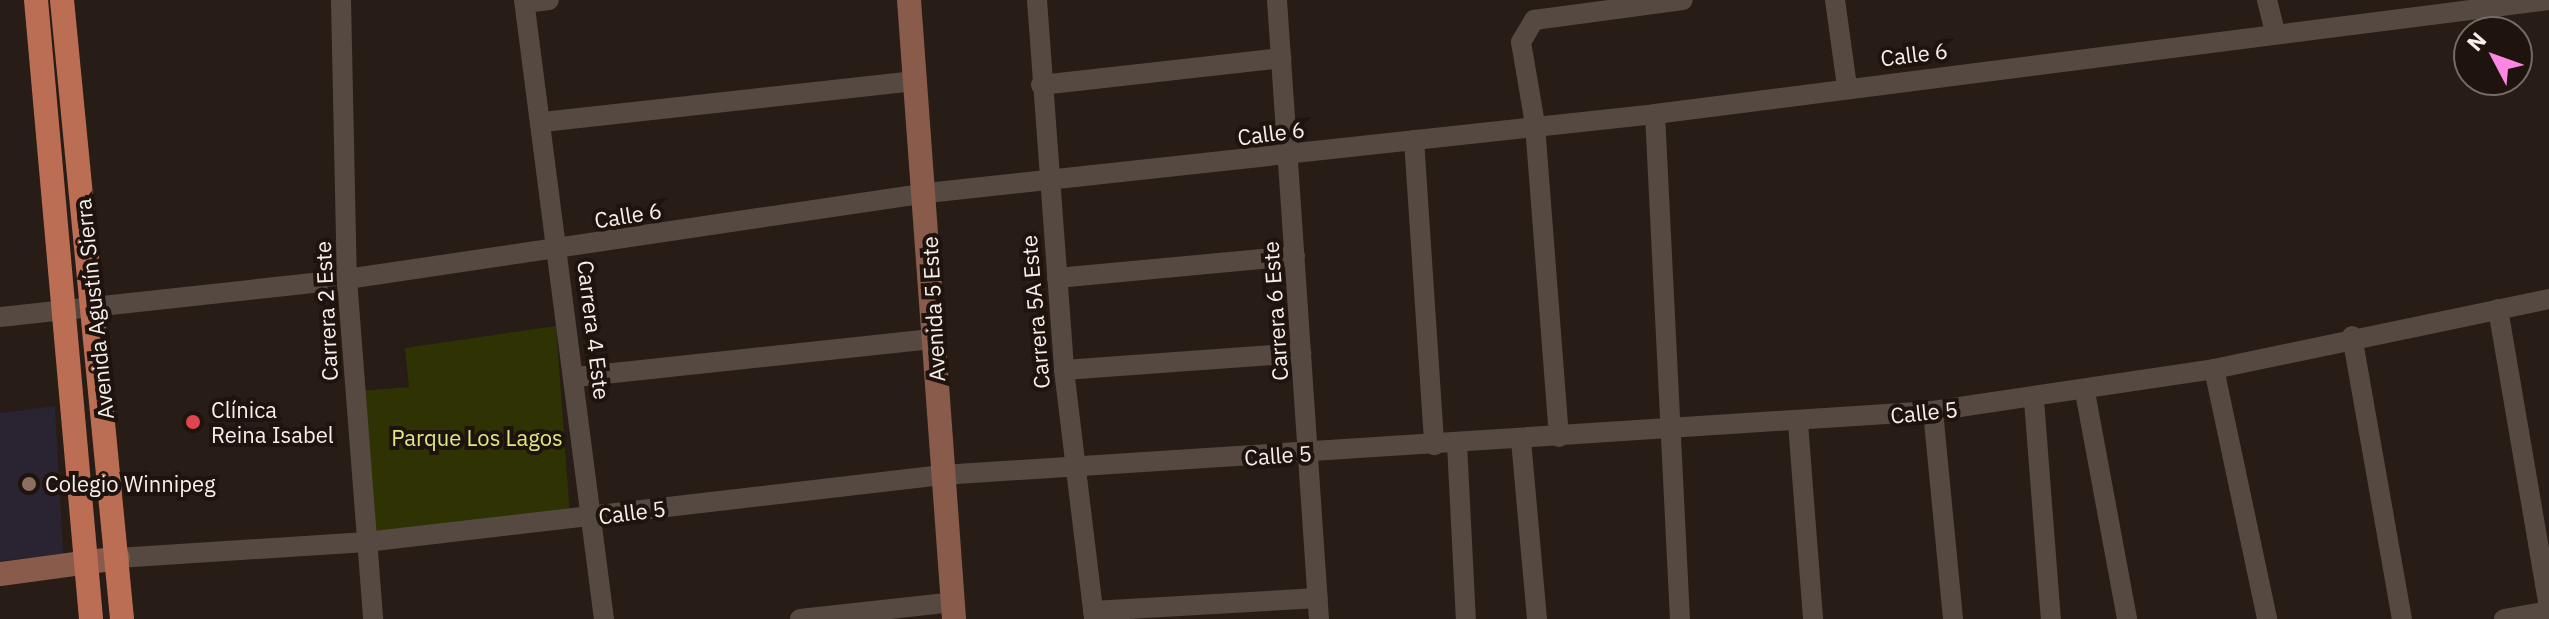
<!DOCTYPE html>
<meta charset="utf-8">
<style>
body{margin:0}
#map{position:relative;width:2549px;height:619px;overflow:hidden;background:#281d16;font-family:"IBM Plex Sans",sans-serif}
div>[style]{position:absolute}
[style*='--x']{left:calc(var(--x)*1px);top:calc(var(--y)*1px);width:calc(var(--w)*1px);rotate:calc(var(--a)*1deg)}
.education>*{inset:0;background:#2a2332}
.green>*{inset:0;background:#2f3202}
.minor>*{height:20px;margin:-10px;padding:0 10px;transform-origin:10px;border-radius:10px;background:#564942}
.secondary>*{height:24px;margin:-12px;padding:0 12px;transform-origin:12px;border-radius:12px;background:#895b4b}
.primary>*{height:24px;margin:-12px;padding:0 12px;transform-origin:12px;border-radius:12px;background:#bb6e53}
.dots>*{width:22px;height:22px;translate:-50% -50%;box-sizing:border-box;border:4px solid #1e130d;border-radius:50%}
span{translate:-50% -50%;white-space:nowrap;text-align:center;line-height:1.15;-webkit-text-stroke:8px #1e130d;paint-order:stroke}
.street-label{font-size:22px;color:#f7efeb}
.poi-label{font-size:22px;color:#f7efeb}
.left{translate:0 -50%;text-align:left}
.park-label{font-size:22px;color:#dee885}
.north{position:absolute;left:2453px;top:16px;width:80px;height:80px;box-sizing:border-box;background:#1e130d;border:2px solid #756b66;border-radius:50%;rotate:311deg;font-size:22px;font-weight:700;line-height:32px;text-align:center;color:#f7efeb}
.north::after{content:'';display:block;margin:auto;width:28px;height:36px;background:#fd86e2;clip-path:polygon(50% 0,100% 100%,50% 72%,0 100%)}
</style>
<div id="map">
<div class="education">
<i style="clip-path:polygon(55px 406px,63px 554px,0 561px,0 413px)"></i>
</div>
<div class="green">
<i style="clip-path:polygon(556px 326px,570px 516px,370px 536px,360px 391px,409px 387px,405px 348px)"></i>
</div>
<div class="minor">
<i style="--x:341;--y:0;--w:279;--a:88.8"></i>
<i style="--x:347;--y:279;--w:341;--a:85.6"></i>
<i style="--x:524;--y:0;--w:624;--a:82.64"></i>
<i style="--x:1037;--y:0;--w:371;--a:85.8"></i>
<i style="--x:1064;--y:370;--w:251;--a:83.1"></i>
<i style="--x:1277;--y:0;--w:620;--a:86.12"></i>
<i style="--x:1835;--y:0;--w:88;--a:82.1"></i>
<i style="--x:2267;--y:0;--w:33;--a:76"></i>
<i style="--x:525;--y:3;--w:24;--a:-7"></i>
<i style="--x:1041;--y:85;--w:242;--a:-6.4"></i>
<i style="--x:1655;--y:114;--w:506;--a:87.17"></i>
<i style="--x:543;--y:122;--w:376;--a:-6.3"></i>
<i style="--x:1414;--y:140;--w:306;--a:86.2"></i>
<i style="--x:1057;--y:278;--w:239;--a:-5.3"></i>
<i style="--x:2498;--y:309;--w:301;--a:80.3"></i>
<i style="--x:0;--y:317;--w:349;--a:-6.2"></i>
<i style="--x:347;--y:279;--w:586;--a:-8.43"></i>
<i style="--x:927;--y:193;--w:732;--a:-6.19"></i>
<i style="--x:1655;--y:114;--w:901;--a:-7.27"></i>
<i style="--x:2352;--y:336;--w:287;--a:80"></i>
<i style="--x:2214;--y:369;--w:256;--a:78"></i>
<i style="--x:1064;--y:370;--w:238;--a:-4.1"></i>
<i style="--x:576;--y:377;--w:360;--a:-6.1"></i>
<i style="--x:2085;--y:392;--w:231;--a:79.5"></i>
<i style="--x:2034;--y:400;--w:220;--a:85.6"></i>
<i style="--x:1933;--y:411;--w:209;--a:84.5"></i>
<i style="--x:1798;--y:423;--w:197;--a:85.6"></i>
<i style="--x:1559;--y:437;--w:314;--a:-94.4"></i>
<i style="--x:1535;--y:124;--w:83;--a:-99.7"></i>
<i style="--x:1521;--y:42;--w:26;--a:-59"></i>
<i style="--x:1534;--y:20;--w:150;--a:-7.6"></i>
<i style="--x:1521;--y:440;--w:180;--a:84.9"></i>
<i style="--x:1457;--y:444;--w:175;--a:87.1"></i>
<i style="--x:118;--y:558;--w:249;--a:-3.7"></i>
<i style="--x:366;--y:542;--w:580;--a:-6.63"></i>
<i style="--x:942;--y:475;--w:993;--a:-3.7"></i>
<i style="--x:1933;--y:411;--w:284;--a:-8.5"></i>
<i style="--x:2214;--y:369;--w:342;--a:-11.8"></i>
<i style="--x:1093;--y:611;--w:225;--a:-3.3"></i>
<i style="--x:800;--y:619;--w:154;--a:-6.3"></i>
<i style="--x:2504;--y:619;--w:46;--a:-10.1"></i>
</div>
<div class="secondary">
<i style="--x:909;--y:0;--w:621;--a:85.84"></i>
<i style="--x:0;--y:574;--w:119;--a:-7.7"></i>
</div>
<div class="primary">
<i style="--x:36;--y:0;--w:621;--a:84.92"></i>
<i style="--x:62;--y:0;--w:622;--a:84.46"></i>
</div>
<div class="dots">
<i style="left:193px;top:422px;background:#e0444e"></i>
<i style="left:29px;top:484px;background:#8d6e63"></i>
</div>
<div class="street-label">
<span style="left:1914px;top:54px;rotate:-7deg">Calle 6</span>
<span style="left:1271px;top:133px;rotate:-7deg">Calle 6</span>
<span style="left:628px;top:215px;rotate:-9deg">Calle 6</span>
<span style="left:94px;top:309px;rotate:-96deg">Avenida Agustín Sierra</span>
<span style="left:933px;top:309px;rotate:-93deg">Avenida 5 Este</span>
<span style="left:326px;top:311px;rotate:-93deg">Carrera 2 Este</span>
<span style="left:1275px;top:311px;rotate:-94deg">Carrera 6 Este</span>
<span style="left:1035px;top:312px;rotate:-95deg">Carrera 5A Este</span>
<span style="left:594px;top:330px;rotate:83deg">Carrera 4 Este</span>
<span style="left:1924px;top:412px;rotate:-6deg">Calle 5</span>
<span style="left:1278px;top:455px;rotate:-4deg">Calle 5</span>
<span style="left:632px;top:512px;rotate:-7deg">Calle 5</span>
</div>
<div class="poi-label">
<span class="left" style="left:211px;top:422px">Clínica<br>Reina Isabel</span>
<span class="left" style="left:45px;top:484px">Colegio Winnipeg</span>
</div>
<div class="park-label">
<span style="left:477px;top:438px">Parque Los Lagos</span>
</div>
<div class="north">N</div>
</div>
